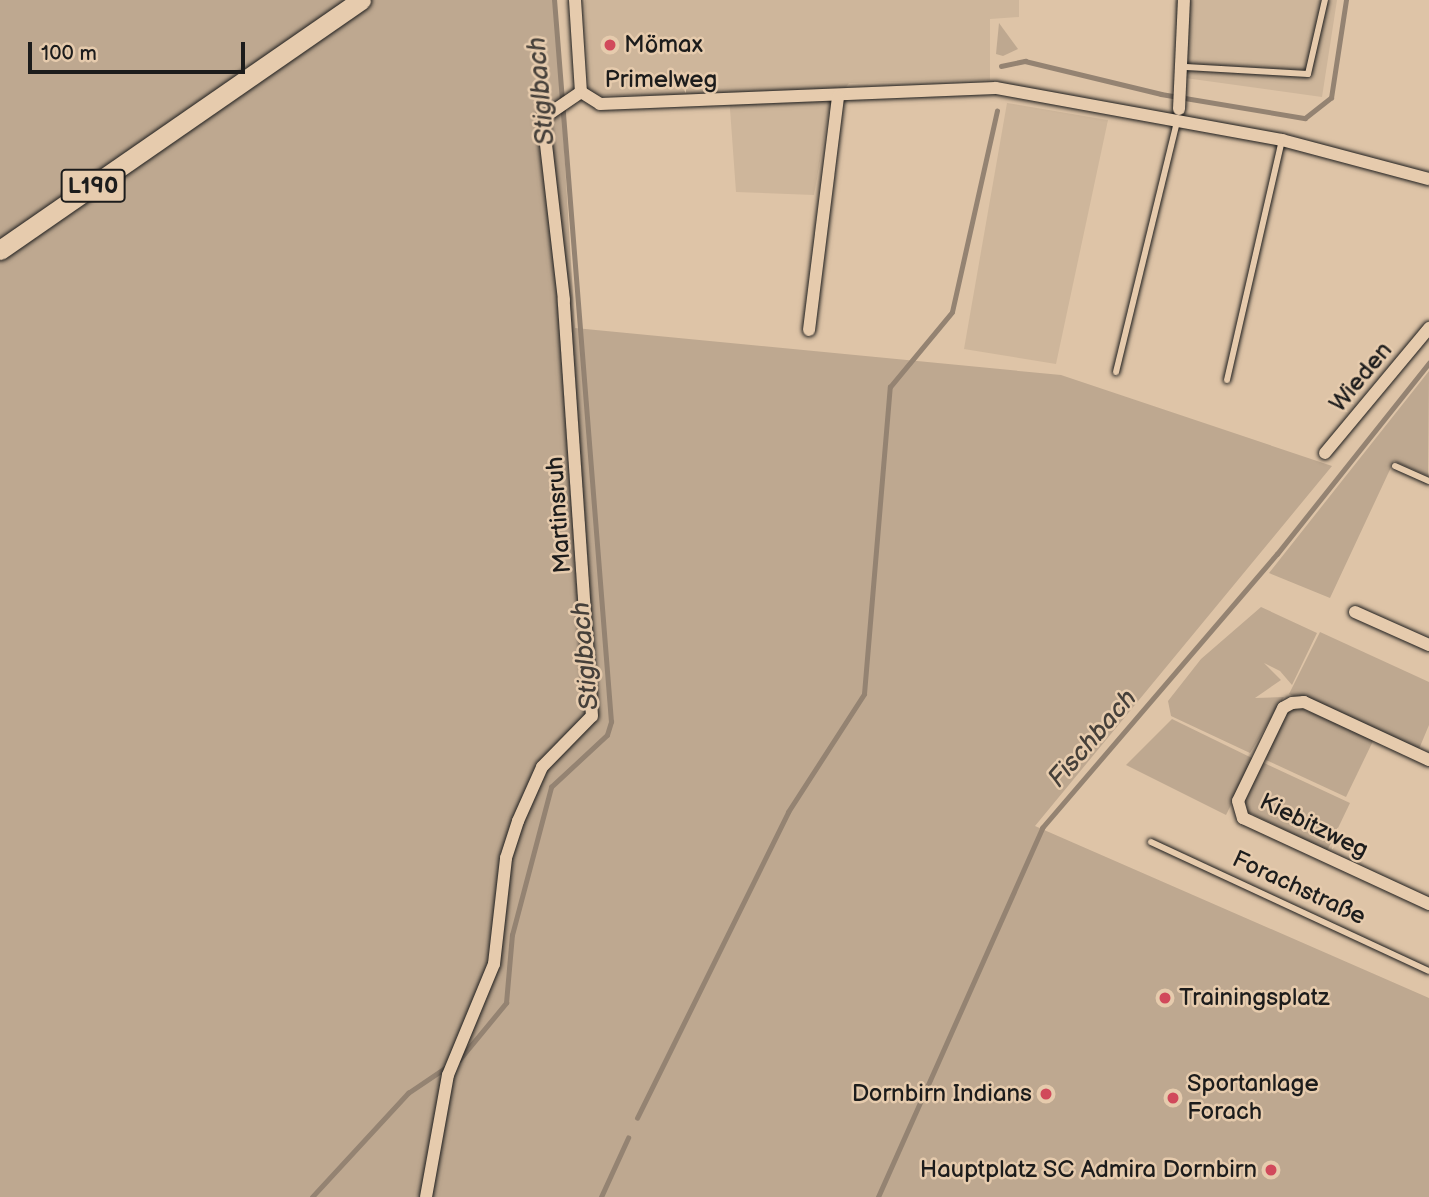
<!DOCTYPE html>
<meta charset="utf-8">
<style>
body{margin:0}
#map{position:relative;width:1429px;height:1197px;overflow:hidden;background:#dec4a7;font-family:"Balsamiq Sans",sans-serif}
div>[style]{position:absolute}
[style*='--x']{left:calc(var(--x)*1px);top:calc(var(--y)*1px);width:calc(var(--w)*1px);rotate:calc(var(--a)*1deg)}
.built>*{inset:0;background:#ceb69b}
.green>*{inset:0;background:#bea890}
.stream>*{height:4.5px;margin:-2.25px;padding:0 2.25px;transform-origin:2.25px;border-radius:2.25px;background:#948372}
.roads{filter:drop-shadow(0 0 2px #1c1c1c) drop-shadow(0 0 2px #1c1c1c)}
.lane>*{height:6px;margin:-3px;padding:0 3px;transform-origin:3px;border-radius:3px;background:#e6cbad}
.street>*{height:12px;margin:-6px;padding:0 6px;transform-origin:6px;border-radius:6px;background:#e6cbad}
.primary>*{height:19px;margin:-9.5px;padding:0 9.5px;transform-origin:9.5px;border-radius:9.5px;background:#e6cbad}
.dots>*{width:19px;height:19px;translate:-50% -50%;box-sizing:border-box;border:4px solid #e6cbad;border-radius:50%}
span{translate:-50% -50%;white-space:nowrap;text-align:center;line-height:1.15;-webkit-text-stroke:5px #e6cbad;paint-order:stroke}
.shield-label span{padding:2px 5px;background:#e6cbad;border:2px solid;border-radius:5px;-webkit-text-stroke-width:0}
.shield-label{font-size:23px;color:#1c1c1c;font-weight:700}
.poi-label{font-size:24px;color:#1c1c1c}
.left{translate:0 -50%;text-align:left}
.right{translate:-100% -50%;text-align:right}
.street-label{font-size:24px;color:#1c1c1c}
.water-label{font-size:26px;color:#46403a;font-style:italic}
.scale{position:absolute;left:28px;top:42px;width:217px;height:32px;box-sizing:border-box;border:4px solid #1c1c1c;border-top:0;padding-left:9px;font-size:21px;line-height:24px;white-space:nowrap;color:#1c1c1c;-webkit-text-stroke:5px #e6cbad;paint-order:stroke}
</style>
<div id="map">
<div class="built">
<i style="clip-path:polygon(585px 0,1019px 0,1019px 17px,990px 19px,990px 80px,849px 83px,829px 110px,814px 195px,736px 192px,729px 95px,589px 95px)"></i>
<i style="clip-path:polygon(1175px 0,1337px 0,1322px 97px,1178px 77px)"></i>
<i style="clip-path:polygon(1007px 103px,1108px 120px,1056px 364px,964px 349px)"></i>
</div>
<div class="green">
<i style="clip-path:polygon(0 0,555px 0,575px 328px,1061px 375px,1332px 466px,1035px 826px,1429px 998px,1429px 1197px,0 1197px)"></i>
<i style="clip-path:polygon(999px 23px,1018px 49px,1003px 56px,996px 54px)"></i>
<i style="clip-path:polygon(1429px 371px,1428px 476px,1394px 461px,1330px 598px,1269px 573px)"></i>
<i style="clip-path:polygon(1261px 607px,1317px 633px,1292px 685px,1280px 671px,1264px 663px,1281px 680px,1255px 698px,1284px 697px,1250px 753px,1171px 716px,1168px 701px,1201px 659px)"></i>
<i style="clip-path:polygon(1320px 632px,1429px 682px,1429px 725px,1419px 749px,1289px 694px)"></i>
<i style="clip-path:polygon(1298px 707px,1374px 739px,1346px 797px,1264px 759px,1285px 713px)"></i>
<i style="clip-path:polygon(1172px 719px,1254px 759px,1226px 815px,1126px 765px)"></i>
<i style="clip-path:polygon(1262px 762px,1350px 803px,1327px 851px,1248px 812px,1245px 800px)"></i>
</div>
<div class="stream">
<i style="--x:1001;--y:66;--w:25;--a:-12"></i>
<i style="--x:1025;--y:61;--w:140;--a:13.6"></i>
<i style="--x:1161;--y:94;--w:146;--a:9.5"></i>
<i style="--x:1305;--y:118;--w:33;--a:-38"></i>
<i style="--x:1331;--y:98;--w:99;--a:-81.3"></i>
<i style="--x:459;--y:1060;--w:74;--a:-50.5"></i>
<i style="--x:506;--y:1003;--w:68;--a:-85"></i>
<i style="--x:512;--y:935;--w:153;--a:-75.2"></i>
<i style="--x:551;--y:787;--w:76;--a:-42.9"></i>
<i style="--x:607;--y:735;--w:14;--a:-73"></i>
<i style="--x:611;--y:722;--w:724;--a:-94.51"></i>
<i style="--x:637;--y:1118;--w:341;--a:-63.7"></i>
<i style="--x:788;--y:812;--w:140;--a:-57.2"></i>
<i style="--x:864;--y:694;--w:308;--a:-85.2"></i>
<i style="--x:890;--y:387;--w:97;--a:-50.4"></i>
<i style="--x:952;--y:312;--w:206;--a:-77.4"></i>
<i style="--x:312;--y:1197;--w:142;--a:-47.3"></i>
<i style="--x:408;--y:1093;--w:48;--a:-34"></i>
<i style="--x:601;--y:1197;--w:65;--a:-65.4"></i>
<i style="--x:878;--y:1197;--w:404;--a:-66"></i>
<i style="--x:1042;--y:828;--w:361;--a:-49.4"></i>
<i style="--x:1277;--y:554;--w:244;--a:-51.5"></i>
</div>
<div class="roads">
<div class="lane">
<i style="--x:1186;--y:67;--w:122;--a:3.3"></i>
<i style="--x:1308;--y:74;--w:76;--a:-77.1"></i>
<i style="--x:1116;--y:372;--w:257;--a:-76.3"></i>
<i style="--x:1227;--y:380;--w:246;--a:-77.1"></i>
<i style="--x:1395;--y:466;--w:37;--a:24"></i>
<i style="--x:1151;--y:842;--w:306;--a:24.9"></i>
</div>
<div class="street">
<i style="--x:575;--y:0;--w:92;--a:86.3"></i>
<i style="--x:581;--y:92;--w:22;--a:32"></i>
<i style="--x:600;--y:104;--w:396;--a:-2.3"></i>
<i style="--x:996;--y:88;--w:291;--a:10.3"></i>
<i style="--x:1282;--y:140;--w:152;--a:14.9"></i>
<i style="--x:1179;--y:109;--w:109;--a:-87.4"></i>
<i style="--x:809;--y:330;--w:235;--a:-82.9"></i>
<i style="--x:1325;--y:453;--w:163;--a:-50.2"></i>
<i style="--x:1355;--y:612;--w:81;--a:24"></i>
<i style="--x:1429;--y:760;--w:138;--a:-155.1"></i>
<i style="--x:1304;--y:702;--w:12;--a:175"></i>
<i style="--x:1292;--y:703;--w:10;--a:151"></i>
<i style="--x:1283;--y:708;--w:103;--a:115.8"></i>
<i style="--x:1238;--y:801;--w:18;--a:74"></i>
<i style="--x:1243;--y:818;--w:205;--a:24.8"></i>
<i style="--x:426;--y:1197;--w:124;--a:-79.8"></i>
<i style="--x:448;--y:1075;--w:120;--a:-67.5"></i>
<i style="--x:494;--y:964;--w:107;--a:-83.5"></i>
<i style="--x:506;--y:858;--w:39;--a:-72"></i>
<i style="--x:518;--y:821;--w:59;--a:-66"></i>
<i style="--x:542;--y:767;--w:71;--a:-45.6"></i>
<i style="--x:592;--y:716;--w:417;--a:-93.9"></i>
<i style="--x:564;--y:300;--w:183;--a:-96.6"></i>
<i style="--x:543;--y:118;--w:46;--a:-34.4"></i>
</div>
<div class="primary">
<i style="--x:0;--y:250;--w:439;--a:-34.7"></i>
</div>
</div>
<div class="dots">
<i style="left:610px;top:45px;background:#d1495b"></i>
<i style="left:1165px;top:998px;background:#d1495b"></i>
<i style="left:1046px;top:1094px;background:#d1495b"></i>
<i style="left:1173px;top:1098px;background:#d1495b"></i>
<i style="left:1271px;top:1170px;background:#d1495b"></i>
</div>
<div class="shield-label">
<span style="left:93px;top:186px">L190</span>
</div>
<div class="poi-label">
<span class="left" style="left:624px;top:45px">Mömax</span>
<span class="left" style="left:1179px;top:998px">Trainingsplatz</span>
<span class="left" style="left:1187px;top:1098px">Sportanlage<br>Forach</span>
<span class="right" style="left:1032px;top:1094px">Dornbirn Indians</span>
<span class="right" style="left:1257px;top:1170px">Hauptplatz SC Admira Dornbirn</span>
</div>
<div class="street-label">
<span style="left:661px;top:80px">Primelweg</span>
<span style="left:1361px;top:377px;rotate:-50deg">Wieden</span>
<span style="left:559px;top:515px;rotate:-94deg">Martinsruh</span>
<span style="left:1314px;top:826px;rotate:26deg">Kiebitzweg</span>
<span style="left:1299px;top:888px;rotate:25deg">Forachstraße</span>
</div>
<div class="water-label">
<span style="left:542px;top:91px;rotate:-95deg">Stiglbach</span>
<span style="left:586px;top:656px;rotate:-95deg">Stiglbach</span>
<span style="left:1093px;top:739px;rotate:-49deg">Fischbach</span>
</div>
<div class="scale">100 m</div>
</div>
